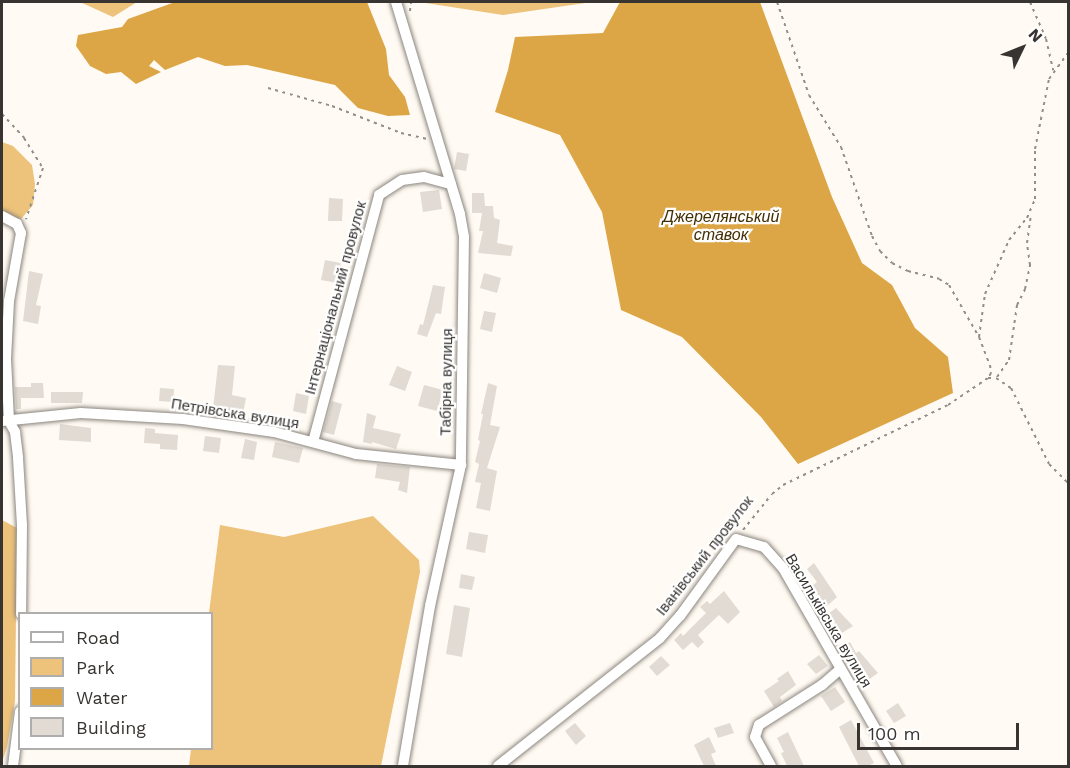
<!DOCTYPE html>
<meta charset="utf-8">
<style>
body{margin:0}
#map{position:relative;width:1070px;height:768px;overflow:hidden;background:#fffaf3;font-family:"Work Sans",sans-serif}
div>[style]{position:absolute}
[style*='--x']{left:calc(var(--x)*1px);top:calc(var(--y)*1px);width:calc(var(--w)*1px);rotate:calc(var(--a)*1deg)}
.green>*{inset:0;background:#edc27b}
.water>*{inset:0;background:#dca646}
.building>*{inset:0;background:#e1dbd3}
.path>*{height:2px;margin-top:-1px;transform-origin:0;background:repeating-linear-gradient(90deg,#928e89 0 3px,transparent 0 7.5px)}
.roads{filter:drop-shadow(0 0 2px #8b867e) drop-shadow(0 0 2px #8b867e)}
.minor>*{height:10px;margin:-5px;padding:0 5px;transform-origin:5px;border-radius:5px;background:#fff}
span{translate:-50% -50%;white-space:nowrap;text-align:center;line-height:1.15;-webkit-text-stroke:4.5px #fff;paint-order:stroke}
.street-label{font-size:15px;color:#373431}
.water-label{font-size:16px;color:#442e04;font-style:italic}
.frame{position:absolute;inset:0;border:3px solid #373431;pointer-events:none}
.legend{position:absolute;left:18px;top:612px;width:195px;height:138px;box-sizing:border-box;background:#fff;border:2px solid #afaead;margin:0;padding:8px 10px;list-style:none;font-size:18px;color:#373431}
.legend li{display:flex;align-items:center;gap:12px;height:30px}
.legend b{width:30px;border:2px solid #afaead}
.north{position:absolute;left:992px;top:18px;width:60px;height:60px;-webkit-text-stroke:4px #fff;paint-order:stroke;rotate:47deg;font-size:16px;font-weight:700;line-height:24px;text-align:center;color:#373431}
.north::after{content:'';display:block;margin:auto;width:21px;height:27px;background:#373431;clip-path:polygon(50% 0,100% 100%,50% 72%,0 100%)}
.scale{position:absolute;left:857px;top:723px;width:162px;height:27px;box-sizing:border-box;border:3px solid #373431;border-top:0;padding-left:8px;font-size:18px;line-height:21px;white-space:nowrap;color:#373431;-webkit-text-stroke:4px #fff;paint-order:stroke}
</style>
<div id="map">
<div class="green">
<i style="clip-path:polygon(80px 2px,137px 2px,113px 17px)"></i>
<i style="clip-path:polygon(419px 2px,592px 2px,503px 15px)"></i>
<i style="clip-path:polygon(2px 142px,13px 146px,32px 165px,35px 184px,33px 205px,21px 219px,2px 213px)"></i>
<i style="clip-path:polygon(373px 516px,419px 560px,420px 572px,381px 766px,189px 766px,191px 749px,212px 748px,212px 614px,209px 613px,220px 525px,284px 537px)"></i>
<i style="clip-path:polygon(2px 520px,17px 528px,15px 701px,7px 747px,2px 762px)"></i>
</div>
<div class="water">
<i style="clip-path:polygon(175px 2px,367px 2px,386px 49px,389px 75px,405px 97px,410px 115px,388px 116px,358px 108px,335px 85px,247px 65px,225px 66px,198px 57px,165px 70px,154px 60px,149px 66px,161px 72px,136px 84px,121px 72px,106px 74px,90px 66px,76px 46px,78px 35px,122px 27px,128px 19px)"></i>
<i style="clip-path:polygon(620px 2px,760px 2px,832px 197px,862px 263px,892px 285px,915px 328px,948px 357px,953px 393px,798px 464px,761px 417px,682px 337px,621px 310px,602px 212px,560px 135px,495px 112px,508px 70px,515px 37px,603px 33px)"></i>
</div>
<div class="building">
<i style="clip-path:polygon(457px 152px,469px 154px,466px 171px,454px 169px)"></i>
<i style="clip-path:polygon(439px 190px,442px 209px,423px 212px,420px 192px)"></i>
<i style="clip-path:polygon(472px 193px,484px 193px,485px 206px,493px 206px,494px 218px,500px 220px,497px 243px,513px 246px,511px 256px,478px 253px,483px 231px,479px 231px,482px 213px,472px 213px)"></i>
<i style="clip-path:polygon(329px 198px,343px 199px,342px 221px,328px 221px)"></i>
<i style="clip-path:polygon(325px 260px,341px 263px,337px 283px,321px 280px)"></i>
<i style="clip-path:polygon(29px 271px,43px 274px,36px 305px,41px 306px,38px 324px,23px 321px)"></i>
<i style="clip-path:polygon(484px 273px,501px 278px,497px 293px,480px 288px)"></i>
<i style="clip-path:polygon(433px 285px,445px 287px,441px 314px,436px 313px,427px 337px,417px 334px,420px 324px,423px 325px)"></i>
<i style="clip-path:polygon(484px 311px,496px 313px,492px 332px,480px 329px)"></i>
<i style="clip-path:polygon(218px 365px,235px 366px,232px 395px,246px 398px,243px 414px,213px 408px)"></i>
<i style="clip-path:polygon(397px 366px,412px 372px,405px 391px,389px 385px)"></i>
<i style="clip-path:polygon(31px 383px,43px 383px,44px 398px,21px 398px,21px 409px,16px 409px,15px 387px,31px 387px)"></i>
<i style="clip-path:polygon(488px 383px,497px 386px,490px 425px,500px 427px,487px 468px,497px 471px,490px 511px,476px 508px,481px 483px,475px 482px,479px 464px,475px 462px,480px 441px,478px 440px,483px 414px,481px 414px)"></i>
<i style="clip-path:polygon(424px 385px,443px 390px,437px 411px,418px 406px)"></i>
<i style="clip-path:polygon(160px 388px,174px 389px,173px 402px,159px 401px)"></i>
<i style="clip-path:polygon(51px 392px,83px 392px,82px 403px,51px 403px)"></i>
<i style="clip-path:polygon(296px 393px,309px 396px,306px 414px,293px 411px)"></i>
<i style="clip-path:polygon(332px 401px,342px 404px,334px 435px,323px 432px)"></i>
<i style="clip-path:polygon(367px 413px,376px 416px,373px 428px,401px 434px,396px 449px,372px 442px,372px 444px,363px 442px)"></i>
<i style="clip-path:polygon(60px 424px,91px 428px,91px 442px,59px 440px)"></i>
<i style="clip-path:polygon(145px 428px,155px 429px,155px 433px,178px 435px,177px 450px,160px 449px,160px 444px,144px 443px)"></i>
<i style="clip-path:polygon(205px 436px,221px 438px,219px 453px,203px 451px)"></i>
<i style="clip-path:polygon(245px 439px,257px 442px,254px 460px,241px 458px)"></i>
<i style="clip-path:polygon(275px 442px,303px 448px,299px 463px,272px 457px)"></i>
<i style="clip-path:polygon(377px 464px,410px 467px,407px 493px,398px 490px,400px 482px,375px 478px)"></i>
<i style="clip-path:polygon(469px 532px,488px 535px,485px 553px,466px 549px)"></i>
<i style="clip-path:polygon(814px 563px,837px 597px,827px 606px,811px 587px,817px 582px,807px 569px)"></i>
<i style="clip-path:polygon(461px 574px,475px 577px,472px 590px,459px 588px)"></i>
<i style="clip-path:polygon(724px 591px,740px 612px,728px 624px,719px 615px,698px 635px,704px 642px,698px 648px,692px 642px,683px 650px,674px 640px,681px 633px,683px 636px,706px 613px,700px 607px,707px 601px,710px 604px)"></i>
<i style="clip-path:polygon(454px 605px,470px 608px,462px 657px,446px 654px)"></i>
<i style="clip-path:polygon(836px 608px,853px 626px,842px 633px,834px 622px,830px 625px,824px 617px)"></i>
<i style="clip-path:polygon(850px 642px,856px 653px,859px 651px,878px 673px,864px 683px,839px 648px)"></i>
<i style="clip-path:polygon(819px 655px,828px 666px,816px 674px,807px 664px)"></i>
<i style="clip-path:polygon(661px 656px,670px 665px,657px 676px,649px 667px)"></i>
<i style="clip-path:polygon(788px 671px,796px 685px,780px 697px,782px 701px,774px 707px,764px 691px,779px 681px,777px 679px)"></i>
<i style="clip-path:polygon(835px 687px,845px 702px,831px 711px,821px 696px)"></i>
<i style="clip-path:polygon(898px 703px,906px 716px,894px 723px,886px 711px)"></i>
<i style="clip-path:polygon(851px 720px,874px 763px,868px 766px,859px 766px,839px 727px)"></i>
<i style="clip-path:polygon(575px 723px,586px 736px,576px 745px,565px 731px)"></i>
<i style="clip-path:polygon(730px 723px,734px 733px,718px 738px,714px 728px)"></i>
<i style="clip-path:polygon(788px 732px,804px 766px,787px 766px,781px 753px,784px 752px,777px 738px)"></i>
<i style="clip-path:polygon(709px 737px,716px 752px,711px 754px,716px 766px,704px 766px,694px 745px)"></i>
</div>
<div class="path">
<i style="--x:777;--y:2;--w:98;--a:71"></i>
<i style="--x:809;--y:95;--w:61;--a:58.4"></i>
<i style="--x:841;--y:147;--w:94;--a:70.8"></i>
<i style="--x:872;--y:236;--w:17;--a:62"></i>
<i style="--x:880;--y:251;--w:17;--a:45"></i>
<i style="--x:892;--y:263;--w:18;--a:27"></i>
<i style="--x:908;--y:271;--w:32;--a:14"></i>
<i style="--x:939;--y:279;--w:12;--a:31"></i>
<i style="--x:949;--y:285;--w:60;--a:60"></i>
<i style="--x:979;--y:337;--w:30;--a:69"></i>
<i style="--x:990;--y:365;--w:8;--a:83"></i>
<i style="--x:991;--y:373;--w:6;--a:121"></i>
<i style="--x:988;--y:378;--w:8;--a:0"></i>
<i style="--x:996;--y:378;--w:18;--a:34"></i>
<i style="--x:1011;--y:388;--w:85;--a:63.4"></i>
<i style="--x:1049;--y:464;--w:27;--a:45"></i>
<i style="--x:1030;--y:2;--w:40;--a:66.6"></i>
<i style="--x:1046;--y:39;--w:32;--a:77"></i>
<i style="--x:410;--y:11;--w:9;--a:-84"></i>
<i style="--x:268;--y:88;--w:66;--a:15.7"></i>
<i style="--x:332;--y:106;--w:74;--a:21.4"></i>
<i style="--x:401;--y:133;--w:28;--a:13"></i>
<i style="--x:2;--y:114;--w:33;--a:47"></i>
<i style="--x:24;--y:138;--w:36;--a:58"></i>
<i style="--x:43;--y:168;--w:54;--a:108.4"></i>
<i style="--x:979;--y:337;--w:43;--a:-82.1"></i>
<i style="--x:985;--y:294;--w:59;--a:-66"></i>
<i style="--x:1009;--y:240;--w:28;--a:-51"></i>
<i style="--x:1027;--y:218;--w:21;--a:-67"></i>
<i style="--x:1035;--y:199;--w:50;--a:-90"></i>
<i style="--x:1035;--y:149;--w:71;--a:-78.7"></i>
<i style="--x:1049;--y:79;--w:32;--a:-54"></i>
<i style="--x:997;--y:377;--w:21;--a:-55"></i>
<i style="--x:1009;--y:360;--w:56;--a:-81.7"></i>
<i style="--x:1017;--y:305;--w:18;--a:-63"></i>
<i style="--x:1025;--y:289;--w:25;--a:-78"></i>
<i style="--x:1030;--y:265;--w:22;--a:-98"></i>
<i style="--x:1027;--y:243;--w:30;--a:-82"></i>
<i style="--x:743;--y:530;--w:46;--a:-51.1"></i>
<i style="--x:772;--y:494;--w:14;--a:-39"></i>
<i style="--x:783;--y:485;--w:183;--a:-25.9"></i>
<i style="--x:948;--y:405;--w:48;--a:-34"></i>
</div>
<div class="roads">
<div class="minor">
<i style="--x:396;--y:2;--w:221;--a:73.2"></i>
<i style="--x:460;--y:214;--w:23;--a:80"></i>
<i style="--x:464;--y:237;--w:228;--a:90.8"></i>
<i style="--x:461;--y:465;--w:144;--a:102.4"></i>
<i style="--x:430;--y:606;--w:162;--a:99.6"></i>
<i style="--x:2;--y:216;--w:17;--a:28"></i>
<i style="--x:17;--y:224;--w:10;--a:66"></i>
<i style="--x:21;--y:233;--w:69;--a:100"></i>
<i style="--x:9;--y:301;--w:58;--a:93"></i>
<i style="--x:6;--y:359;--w:62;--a:87.2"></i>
<i style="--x:9;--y:421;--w:13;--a:61"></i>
<i style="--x:15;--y:432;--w:26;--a:83"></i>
<i style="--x:18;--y:458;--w:67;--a:86.6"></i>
<i style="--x:22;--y:525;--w:89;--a:90.6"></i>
<i style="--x:2;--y:421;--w:79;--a:-5.8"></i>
<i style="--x:81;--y:413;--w:102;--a:3.4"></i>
<i style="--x:183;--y:419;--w:92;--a:8.1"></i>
<i style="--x:274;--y:432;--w:85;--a:15"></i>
<i style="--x:356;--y:454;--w:106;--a:6"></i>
<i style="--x:313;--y:442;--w:256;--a:-75"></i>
<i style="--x:379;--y:195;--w:27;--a:-33"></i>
<i style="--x:402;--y:180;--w:22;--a:-8"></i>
<i style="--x:424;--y:177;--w:28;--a:15"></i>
<i style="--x:13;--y:766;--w:55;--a:-82.7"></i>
<i style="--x:498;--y:766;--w:206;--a:-38.3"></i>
<i style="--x:660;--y:638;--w:30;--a:-48"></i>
<i style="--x:680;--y:616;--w:95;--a:-54"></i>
<i style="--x:736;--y:539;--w:29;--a:16"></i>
<i style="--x:764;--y:547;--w:28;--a:48"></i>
<i style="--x:783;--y:568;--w:228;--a:60.1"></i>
<i style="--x:771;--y:766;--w:33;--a:-119"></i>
<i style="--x:755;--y:737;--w:13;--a:-72"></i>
<i style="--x:759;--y:725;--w:75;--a:-32.4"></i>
<i style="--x:822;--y:685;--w:23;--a:-41"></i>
</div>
</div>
<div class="street-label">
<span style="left:336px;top:298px;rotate:-75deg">Інтернаціональний провулок</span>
<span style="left:447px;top:382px;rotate:-89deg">Табірна вулиця</span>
<span style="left:235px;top:414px;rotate:9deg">Петрівська вулиця</span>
<span style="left:705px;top:556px;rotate:-52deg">Іванівський провулок</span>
<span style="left:828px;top:621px;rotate:59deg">Васильківська вулиця</span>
</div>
<div class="water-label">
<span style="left:721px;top:226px">Джерелянський<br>ставок</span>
</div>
<div class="frame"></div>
<ul class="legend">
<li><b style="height:8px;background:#fff"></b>Road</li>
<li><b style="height:16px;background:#edc27b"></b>Park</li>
<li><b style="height:16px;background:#dca646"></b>Water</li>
<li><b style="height:16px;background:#e1dbd3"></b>Building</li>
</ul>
<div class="north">N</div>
<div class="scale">100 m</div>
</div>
